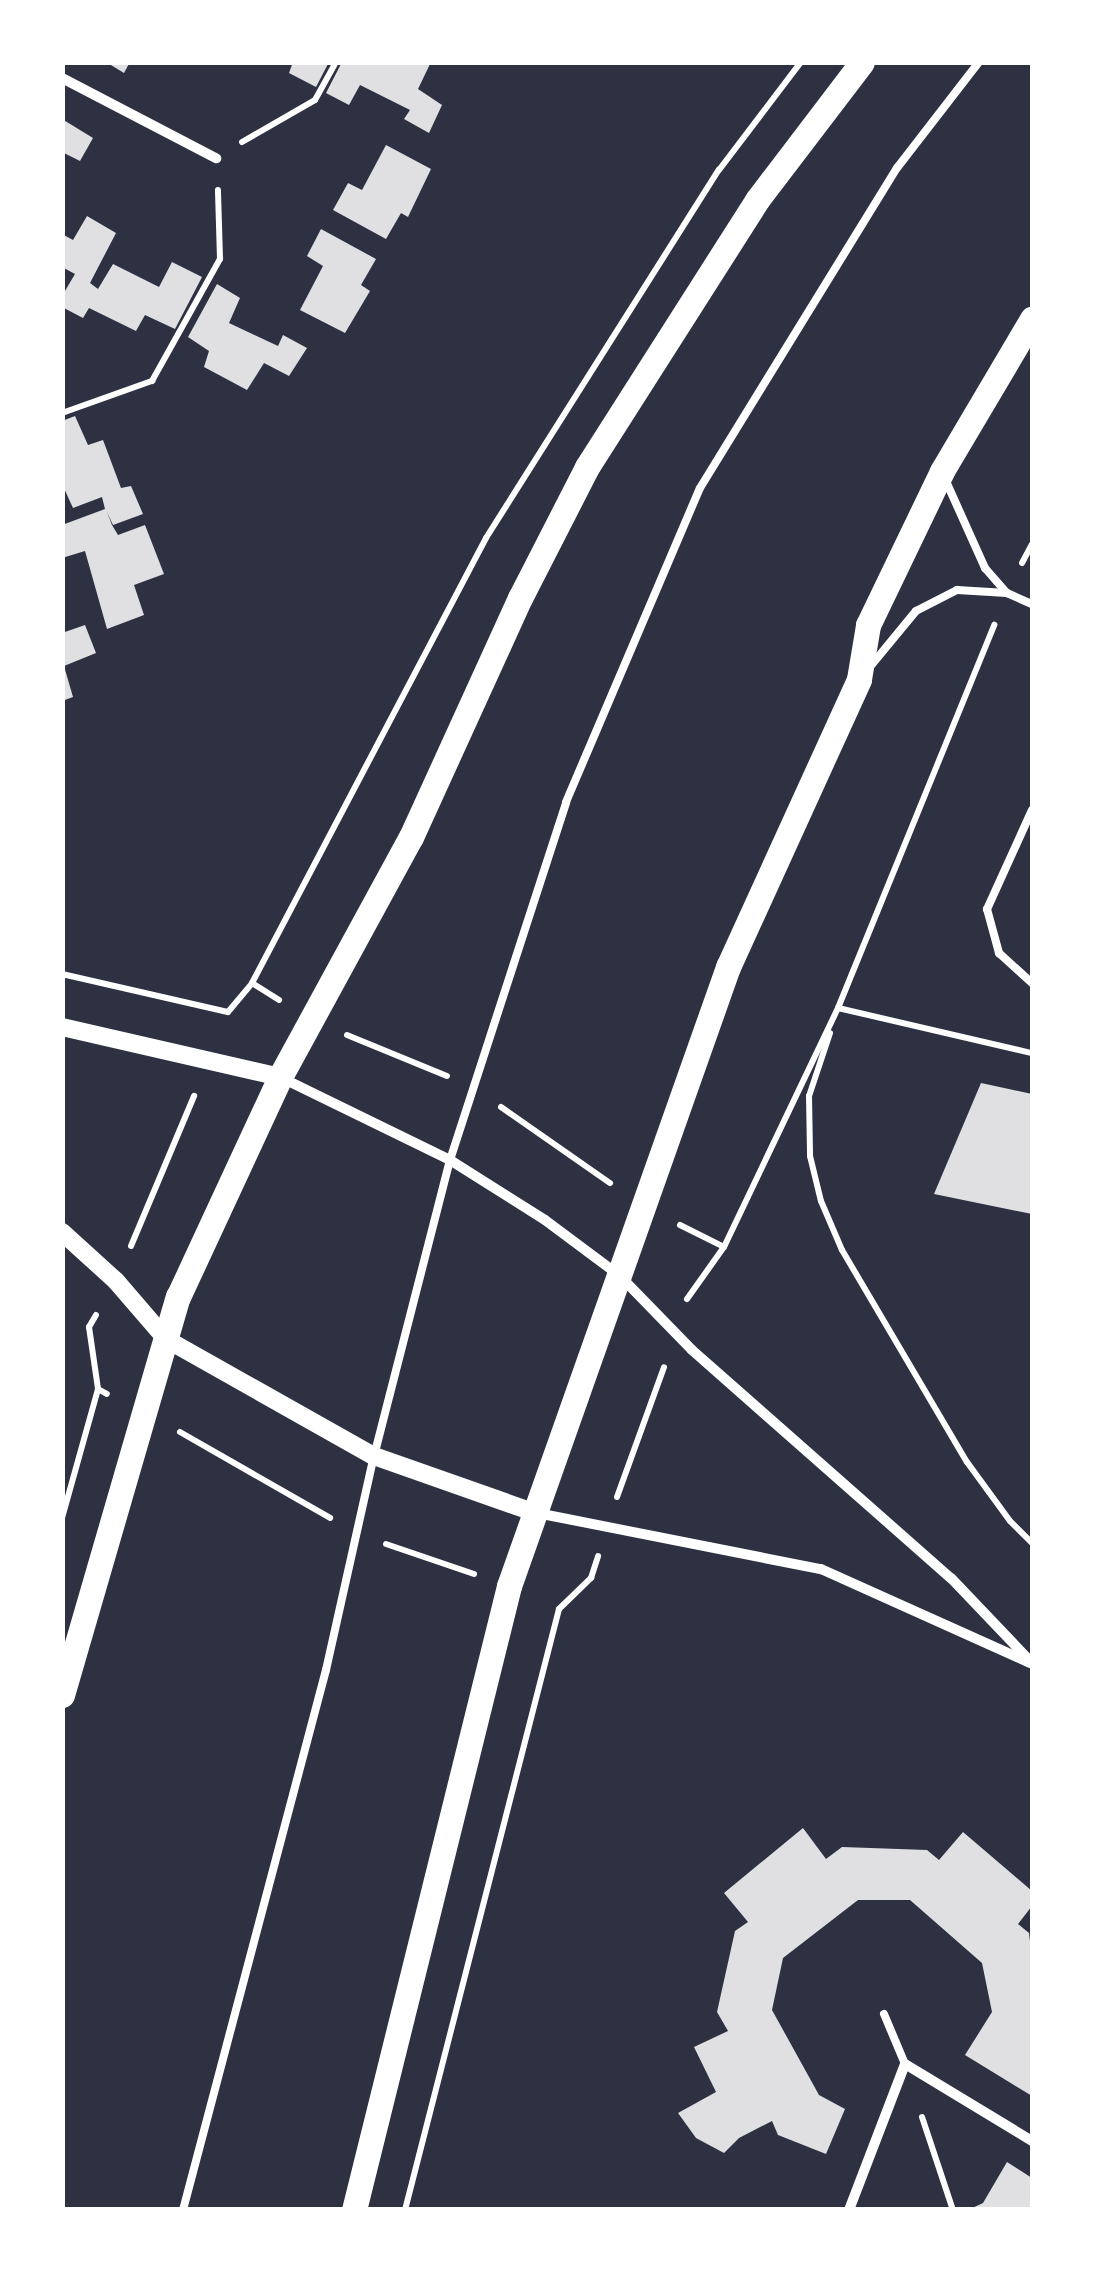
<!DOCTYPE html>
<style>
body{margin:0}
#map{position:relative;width:1095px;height:2272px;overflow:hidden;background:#2d3142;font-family:"Nunito Sans",sans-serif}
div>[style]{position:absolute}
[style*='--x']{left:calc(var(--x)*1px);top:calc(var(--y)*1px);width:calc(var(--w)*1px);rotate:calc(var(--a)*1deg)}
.building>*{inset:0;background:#e0e0e3}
.path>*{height:6px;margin:-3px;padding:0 3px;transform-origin:3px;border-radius:3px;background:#fff}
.service>*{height:8px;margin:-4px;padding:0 4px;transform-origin:4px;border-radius:4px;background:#fff}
.minor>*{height:10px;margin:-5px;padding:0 5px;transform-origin:5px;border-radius:5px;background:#fff}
.tertiary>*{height:18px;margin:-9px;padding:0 9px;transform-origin:9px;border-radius:9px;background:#fff}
.primary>*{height:25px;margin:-12.5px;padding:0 12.5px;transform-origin:12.5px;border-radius:12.5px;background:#fff}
span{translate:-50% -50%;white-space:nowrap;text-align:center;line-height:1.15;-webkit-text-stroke:9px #fff;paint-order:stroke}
.frame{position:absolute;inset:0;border:65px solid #fff;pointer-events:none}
</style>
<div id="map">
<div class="building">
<i style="clip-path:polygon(106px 62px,130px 62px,124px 73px)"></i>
<i style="clip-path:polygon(293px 62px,329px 62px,316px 87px,289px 73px)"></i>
<i style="clip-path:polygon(342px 62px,431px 62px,418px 89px,442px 105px,429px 133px,404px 119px,410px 110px,360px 85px,349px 105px,326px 93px)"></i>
<i style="clip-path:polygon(62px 119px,93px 138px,80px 161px,62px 152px)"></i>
<i style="clip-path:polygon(386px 145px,431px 169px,408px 217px,401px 213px,386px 239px,333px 210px,348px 183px,362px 190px)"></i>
<i style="clip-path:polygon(87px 216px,116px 233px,90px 283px,98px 289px,113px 264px,159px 287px,172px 262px,202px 277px,175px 329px,145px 315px,136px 331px,89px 308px,83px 318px,62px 307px,62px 296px,75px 274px,62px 267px,62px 234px,73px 240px)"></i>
<i style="clip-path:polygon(321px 229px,376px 259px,361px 285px,370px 291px,345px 333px,300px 310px,323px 266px,307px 256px)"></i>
<i style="clip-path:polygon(217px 284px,240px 298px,229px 323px,278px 346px,283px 335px,307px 348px,289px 376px,264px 363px,247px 390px,204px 367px,209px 351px,188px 337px)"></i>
<i style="clip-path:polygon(75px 416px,88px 445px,103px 440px,121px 488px,131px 486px,143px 514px,113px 525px,107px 512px,112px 525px,118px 535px,145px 525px,164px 574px,134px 585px,144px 615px,107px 629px,85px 551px,62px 558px,62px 525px,105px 509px,102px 497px,73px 508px,62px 484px,62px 421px)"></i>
<i style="clip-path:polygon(85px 625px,96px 653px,64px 666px,73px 697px,62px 701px,62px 633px)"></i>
<i style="clip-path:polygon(981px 1083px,1032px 1094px,1032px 1214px,934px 1194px)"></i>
<i style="clip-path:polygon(803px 1828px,826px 1859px,842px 1847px,927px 1850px,939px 1860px,963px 1832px,1032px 1891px,1032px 1906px,1018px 1924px,1029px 1933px,1032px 1958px,1032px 2096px,965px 2055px,992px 2012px,982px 1963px,910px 1900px,858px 1900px,783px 1958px,772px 2010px,819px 2095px,845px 2109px,826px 2154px,778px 2135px,772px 2121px,739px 2138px,724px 2153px,696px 2138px,678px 2113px,716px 2092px,694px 2047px,728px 2031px,717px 2012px,735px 1931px,748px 1922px,724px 1893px)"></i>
<i style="clip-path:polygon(1007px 2162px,1032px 2178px,1032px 2210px,968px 2210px,983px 2203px)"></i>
</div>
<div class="path">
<i style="--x:242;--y:142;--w:84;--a:-29.9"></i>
<i style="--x:315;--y:100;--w:43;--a:-61.1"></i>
<i style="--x:62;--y:413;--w:96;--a:-19.6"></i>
<i style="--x:152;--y:381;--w:140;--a:-60.9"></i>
<i style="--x:220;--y:259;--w:69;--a:-91.7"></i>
<i style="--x:1022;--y:563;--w:21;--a:-62"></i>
<i style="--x:62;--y:974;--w:170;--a:12.9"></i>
<i style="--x:228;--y:1012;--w:38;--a:-50"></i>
<i style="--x:252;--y:983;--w:32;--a:32"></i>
<i style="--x:252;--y:983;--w:503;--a:-62.26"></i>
<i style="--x:486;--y:538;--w:436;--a:-57.7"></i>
<i style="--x:719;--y:170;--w:136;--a:-52.8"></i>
<i style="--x:838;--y:1008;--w:199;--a:13.1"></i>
<i style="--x:830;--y:1033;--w:66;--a:108.4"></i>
<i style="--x:809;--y:1096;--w:60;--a:89"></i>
<i style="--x:810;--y:1156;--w:46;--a:76.3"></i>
<i style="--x:821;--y:1201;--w:53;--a:66.8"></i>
<i style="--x:842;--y:1250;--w:246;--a:59.5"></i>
<i style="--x:967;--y:1462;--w:73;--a:53.9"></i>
<i style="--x:1010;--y:1521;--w:31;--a:45"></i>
<i style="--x:347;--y:1035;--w:108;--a:22.3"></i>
<i style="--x:501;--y:1107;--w:133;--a:34.9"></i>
<i style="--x:680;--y:1225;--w:49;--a:26.6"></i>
<i style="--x:724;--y:1247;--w:265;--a:-64.5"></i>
<i style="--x:838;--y:1008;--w:414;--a:-67.8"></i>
<i style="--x:131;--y:1246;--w:163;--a:-67.2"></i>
<i style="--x:687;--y:1299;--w:64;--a:-54.6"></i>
<i style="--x:96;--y:1315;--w:14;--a:120"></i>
<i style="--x:89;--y:1327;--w:63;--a:81.7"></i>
<i style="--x:98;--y:1389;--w:10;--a:29"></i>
<i style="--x:180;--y:1432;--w:173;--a:29.8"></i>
<i style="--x:617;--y:1497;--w:138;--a:-70.1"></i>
<i style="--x:62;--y:1518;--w:134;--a:-74.4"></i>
<i style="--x:386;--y:1544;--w:93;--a:18.8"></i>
<i style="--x:922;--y:2117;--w:98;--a:71.6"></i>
<i style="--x:405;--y:2210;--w:620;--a:-75.63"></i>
<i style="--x:559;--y:1609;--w:45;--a:-44.1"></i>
<i style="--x:591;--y:1578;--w:23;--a:-72"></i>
</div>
<div class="service">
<i style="--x:945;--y:479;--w:98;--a:65.8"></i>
<i style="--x:985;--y:568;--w:33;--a:49"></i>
<i style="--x:869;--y:668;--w:74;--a:-50.5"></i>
<i style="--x:916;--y:611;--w:46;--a:-27.1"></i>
<i style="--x:957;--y:590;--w:50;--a:3.4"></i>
<i style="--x:1007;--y:593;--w:27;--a:24"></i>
<i style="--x:1032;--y:810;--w:109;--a:114.4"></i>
<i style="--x:987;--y:909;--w:46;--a:74.7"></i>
<i style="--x:999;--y:953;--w:45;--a:42.3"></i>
<i style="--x:884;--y:2014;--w:54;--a:67.2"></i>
<i style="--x:183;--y:2210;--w:559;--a:-75.17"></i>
<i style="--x:326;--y:1670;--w:219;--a:-77.4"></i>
<i style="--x:374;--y:1456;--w:306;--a:-75.6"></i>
<i style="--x:450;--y:1160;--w:376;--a:-72"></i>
<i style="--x:566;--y:802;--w:341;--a:-66.9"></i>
<i style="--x:700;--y:488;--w:376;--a:-58.4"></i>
<i style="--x:897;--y:168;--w:134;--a:-52.3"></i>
</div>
<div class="minor">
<i style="--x:62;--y:78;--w:174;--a:27.5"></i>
<i style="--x:282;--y:1078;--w:187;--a:26"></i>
<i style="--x:450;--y:1160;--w:112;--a:32.3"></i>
<i style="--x:545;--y:1220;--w:94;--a:36.7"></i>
<i style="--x:620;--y:1276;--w:103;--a:45.8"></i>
<i style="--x:692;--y:1350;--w:345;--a:41.4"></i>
<i style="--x:951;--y:1578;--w:117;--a:46.4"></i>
<i style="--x:537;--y:1513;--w:289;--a:11.2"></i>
<i style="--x:821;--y:1569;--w:229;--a:24.2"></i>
<i style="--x:849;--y:2210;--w:156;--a:-69"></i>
<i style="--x:905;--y:2064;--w:149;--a:31.2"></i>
</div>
<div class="tertiary">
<i style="--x:62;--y:1027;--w:224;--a:12.9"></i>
<i style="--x:62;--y:1232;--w:73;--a:42.2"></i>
<i style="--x:116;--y:1281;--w:77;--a:49.2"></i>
<i style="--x:166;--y:1339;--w:239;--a:29.4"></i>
<i style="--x:374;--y:1456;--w:172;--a:19.4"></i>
</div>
<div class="primary">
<i style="--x:62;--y:1695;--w:415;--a:-73.8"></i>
<i style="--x:178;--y:1297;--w:242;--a:-65.1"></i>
<i style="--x:280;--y:1077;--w:273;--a:-61.4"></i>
<i style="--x:411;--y:837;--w:263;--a:-65.5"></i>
<i style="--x:520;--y:598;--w:147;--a:-62.9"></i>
<i style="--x:587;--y:467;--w:317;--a:-57.5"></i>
<i style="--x:757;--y:200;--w:173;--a:-52.7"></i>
<i style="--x:354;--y:2210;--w:643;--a:-76.05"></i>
<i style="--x:509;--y:1586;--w:657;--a:-70.52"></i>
<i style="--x:728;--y:967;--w:316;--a:-65.5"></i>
<i style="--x:859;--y:679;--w:55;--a:-80.5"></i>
<i style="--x:868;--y:625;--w:171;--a:-64.3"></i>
<i style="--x:942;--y:471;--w:177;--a:-59.4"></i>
</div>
<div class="frame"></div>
</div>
